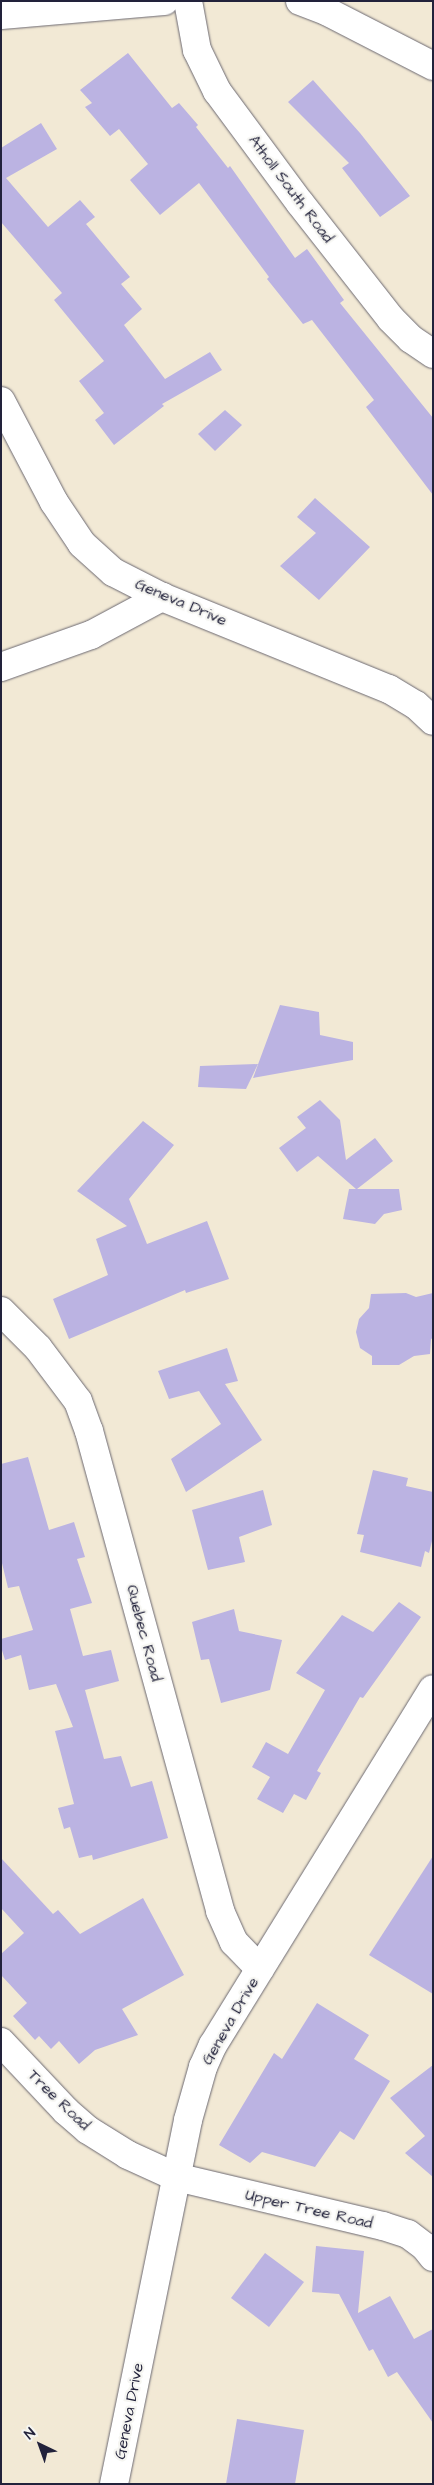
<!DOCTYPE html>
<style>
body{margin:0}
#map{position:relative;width:434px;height:2485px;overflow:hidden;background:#f2e9d5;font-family:"Architects Daughter",sans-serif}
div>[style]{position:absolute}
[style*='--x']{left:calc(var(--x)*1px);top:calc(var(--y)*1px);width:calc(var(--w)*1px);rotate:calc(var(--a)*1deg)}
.building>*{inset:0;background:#bbb3e2}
.roads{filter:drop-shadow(0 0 1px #6b6871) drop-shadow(0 0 1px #6b6871)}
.minor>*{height:28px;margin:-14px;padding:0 14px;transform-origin:14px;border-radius:14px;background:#fff}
span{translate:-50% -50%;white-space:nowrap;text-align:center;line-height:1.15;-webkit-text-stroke:4.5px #f6f6f2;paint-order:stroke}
.street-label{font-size:16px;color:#22223b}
.frame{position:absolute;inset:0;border:2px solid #22223b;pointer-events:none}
.north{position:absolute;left:15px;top:2420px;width:50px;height:50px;-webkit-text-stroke:4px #f6f6f2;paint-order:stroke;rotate:318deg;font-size:14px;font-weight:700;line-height:20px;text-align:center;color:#22223b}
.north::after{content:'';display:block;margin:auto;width:18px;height:22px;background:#22223b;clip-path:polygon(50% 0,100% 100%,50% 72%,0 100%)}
</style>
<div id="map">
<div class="building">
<i style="clip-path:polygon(128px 53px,172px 108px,179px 103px,198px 125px,196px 127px,228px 168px,230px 166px,295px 258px,307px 249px,344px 300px,340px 303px,433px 418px,433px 495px,366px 407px,374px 400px,312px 320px,303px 324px,267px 279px,269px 277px,199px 183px,160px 215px,130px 180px,148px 164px,119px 129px,110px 136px,85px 107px,92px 103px,80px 90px)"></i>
<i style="clip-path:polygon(313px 80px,360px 133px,410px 196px,380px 217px,342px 168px,349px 163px,288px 102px)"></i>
<i style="clip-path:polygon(41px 123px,57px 149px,6px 178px,48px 227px,80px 200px,95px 217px,86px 224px,130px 277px,121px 284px,142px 309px,124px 325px,165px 379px,210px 352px,222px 370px,162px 404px,164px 406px,114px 445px,95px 420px,104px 413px,79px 381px,104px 361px,54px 300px,62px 293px,1px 222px,1px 148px)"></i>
<i style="clip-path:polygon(225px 410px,242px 425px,215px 451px,198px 434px)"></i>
<i style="clip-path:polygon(315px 498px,370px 547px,319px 600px,280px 566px,316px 533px,297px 517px)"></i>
<i style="clip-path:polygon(280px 1005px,319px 1012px,320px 1035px,353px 1042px,353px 1060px,253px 1078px)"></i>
<i style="clip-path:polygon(258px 1064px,246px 1089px,198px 1087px,200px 1066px)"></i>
<i style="clip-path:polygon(320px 1100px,340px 1120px,346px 1160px,375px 1138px,393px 1161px,357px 1189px,399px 1189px,402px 1210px,384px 1214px,375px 1224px,343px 1219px,349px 1189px,356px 1189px,318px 1156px,297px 1172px,279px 1148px,306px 1128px,297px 1117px)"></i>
<i style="clip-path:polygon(143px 1121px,174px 1145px,129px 1199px,147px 1244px,207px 1221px,229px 1279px,186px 1293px,185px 1290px,69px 1339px,53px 1299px,108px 1275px,96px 1239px,127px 1226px,77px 1191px)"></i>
<i style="clip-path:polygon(406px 1293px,416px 1297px,433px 1293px,433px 1338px,431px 1339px,430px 1354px,414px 1356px,399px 1365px,372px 1365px,372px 1356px,360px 1348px,356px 1332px,359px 1319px,369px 1308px,371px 1294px)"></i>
<i style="clip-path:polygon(227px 1348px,238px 1381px,225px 1384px,262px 1440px,186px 1492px,171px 1459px,221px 1424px,199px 1391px,169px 1399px,158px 1371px)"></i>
<i style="clip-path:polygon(28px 1457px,49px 1530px,74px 1522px,85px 1557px,77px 1559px,92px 1603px,70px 1609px,83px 1656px,111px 1650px,119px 1681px,85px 1690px,104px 1759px,121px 1756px,131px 1787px,152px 1781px,168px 1838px,93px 1860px,92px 1855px,79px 1858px,70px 1827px,64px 1829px,58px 1808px,74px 1804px,55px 1731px,73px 1727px,56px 1684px,29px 1690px,21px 1655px,5px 1660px,1px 1647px,1px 1639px,33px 1630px,19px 1586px,8px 1588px,1px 1559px,1px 1464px)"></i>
<i style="clip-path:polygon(373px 1470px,408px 1478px,406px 1486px,433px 1492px,433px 1537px,429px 1553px,425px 1551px,421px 1567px,360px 1552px,364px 1535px,357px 1534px)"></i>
<i style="clip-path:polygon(263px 1490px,272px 1525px,239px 1537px,245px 1562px,208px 1570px,192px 1510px)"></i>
<i style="clip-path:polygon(399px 1602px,421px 1617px,363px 1698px,360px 1697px,317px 1771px,321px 1773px,306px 1800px,294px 1794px,283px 1813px,257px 1799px,270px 1777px,252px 1767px,266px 1742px,288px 1754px,325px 1690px,296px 1673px,342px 1615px,373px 1632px)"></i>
<i style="clip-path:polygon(234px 1609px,239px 1631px,282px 1640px,270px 1690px,221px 1703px,209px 1659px,201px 1660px,192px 1622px)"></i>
<i style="clip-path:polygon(433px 1856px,433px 1994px,369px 1955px)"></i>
<i style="clip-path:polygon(1px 1858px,53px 1914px,58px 1910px,80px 1934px,143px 1898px,184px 1975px,122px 2009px,138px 2035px,95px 2050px,79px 2064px,59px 2041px,51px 2049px,39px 2036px,35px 2040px,13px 2016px,27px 2003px,1px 1975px,1px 1954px,24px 1933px,1px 1908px)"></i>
<i style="clip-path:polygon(317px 2003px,369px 2035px,354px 2059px,390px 2081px,354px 2140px,340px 2131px,315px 2167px,262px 2152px,250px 2163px,219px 2145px,274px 2053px,282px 2059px)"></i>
<i style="clip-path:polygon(433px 2065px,433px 2177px,405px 2153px,425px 2136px,390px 2098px)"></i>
<i style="clip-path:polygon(316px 2246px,364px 2251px,358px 2313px,390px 2296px,414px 2339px,433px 2329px,433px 2423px,397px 2372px,388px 2377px,373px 2349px,369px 2351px,339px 2294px,312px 2292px)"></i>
<i style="clip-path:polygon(265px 2253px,304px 2282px,269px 2327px,231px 2298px)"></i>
<i style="clip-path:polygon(237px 2419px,304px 2430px,295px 2484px,226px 2484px)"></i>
</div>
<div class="roads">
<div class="minor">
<i style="--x:188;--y:1;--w:50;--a:79.6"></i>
<i style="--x:197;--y:50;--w:46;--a:64"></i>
<i style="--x:217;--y:91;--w:139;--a:53.5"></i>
<i style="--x:300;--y:203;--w:147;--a:51.9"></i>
<i style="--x:391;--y:319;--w:28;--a:45"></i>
<i style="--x:411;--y:339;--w:27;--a:34"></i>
<i style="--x:300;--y:1;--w:30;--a:21"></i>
<i style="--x:328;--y:12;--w:118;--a:27.2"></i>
<i style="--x:1;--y:15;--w:164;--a:-4.9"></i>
<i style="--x:1;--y:401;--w:114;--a:62.3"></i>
<i style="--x:54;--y:502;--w:50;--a:56.3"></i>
<i style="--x:82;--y:544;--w:42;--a:42.1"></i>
<i style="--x:113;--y:572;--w:55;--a:27"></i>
<i style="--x:162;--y:597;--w:245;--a:22.1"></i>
<i style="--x:389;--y:689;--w:31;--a:31"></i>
<i style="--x:416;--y:705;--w:23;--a:43"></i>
<i style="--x:1;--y:667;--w:96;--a:-19.6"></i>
<i style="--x:91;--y:635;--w:81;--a:-28.2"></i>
<i style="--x:1;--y:1311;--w:52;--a:45"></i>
<i style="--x:38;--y:1348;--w:66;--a:53"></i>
<i style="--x:78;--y:1401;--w:32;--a:70"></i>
<i style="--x:89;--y:1431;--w:498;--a:74.7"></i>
<i style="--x:220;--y:1911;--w:34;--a:66"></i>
<i style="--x:234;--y:1942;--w:37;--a:46"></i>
<i style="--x:1;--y:2042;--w:95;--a:46.7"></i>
<i style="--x:66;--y:2111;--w:29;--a:41"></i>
<i style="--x:88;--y:2130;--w:47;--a:32"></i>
<i style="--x:128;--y:2155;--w:53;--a:24.6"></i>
<i style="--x:176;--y:2177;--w:213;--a:13.3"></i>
<i style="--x:383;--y:2226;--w:26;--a:18"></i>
<i style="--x:408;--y:2234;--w:21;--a:37"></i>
<i style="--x:425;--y:2247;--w:13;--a:51"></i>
<i style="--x:114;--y:2484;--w:371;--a:-78.5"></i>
<i style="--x:188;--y:2120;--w:55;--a:-74.2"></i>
<i style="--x:203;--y:2067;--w:24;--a:-66"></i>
<i style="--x:213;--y:2045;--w:418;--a:-58.3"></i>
</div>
</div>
<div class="street-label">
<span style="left:291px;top:189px;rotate:53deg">Atholl South Road</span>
<span style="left:181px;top:602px;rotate:23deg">Geneva Drive</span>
<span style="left:144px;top:1633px;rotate:75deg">Quebec Road</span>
<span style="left:230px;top:2021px;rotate:-60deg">Geneva Drive</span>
<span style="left:59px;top:2100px;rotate:44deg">Tree Road</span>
<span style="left:309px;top:2209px;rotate:13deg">Upper Tree Road</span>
<span style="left:129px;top:2411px;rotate:-79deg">Geneva Drive</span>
</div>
<div class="frame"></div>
<div class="north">N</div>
</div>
